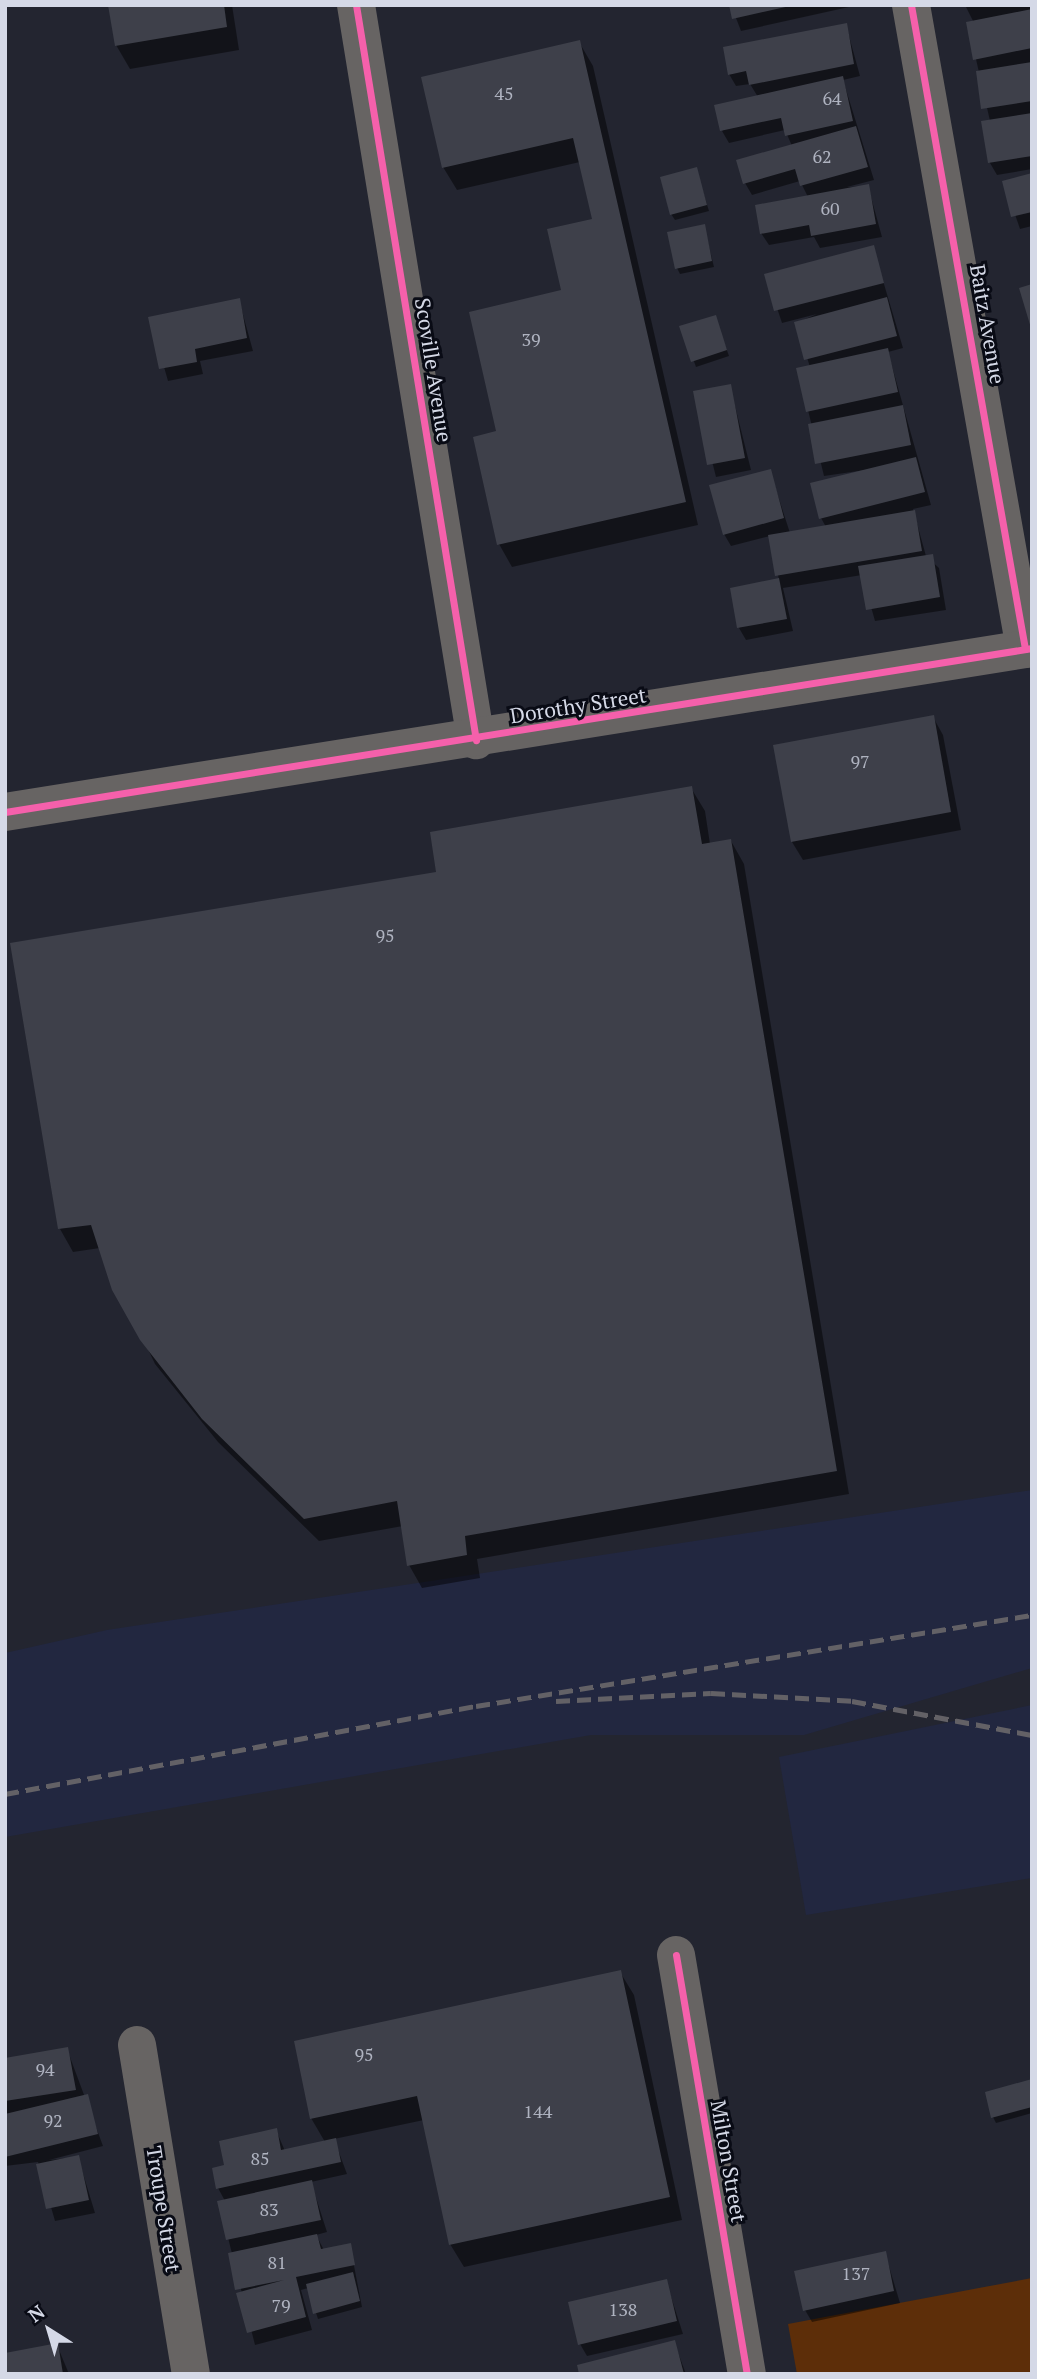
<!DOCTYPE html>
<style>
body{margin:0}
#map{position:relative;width:1037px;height:2379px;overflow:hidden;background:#232530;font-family:"PT Serif",serif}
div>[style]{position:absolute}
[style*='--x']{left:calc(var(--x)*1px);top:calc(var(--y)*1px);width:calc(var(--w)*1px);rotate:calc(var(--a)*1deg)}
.built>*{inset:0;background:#222740}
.green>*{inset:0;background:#5d2e09}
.shadow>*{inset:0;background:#0007}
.building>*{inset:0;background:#3e404a}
.minor>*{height:38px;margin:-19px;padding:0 19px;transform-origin:19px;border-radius:19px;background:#676463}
.rail>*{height:5px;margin-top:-2.5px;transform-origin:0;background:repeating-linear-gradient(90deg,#636166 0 14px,transparent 0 21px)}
.cycleway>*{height:7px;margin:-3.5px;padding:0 3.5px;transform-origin:3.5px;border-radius:3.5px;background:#f560ab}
span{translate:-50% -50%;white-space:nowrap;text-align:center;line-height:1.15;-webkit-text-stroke:6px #090b15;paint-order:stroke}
.number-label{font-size:18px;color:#afb3c0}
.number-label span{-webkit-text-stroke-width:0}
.street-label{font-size:21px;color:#d5d9e7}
.frame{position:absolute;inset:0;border:7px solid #d5d9e7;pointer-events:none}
.north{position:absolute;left:14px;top:2295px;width:70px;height:70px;-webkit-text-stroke:5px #090b15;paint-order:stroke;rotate:323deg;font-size:19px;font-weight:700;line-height:28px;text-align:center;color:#d5d9e7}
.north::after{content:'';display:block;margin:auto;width:24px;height:32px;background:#d5d9e7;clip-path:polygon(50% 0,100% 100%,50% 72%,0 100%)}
</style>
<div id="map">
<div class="built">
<i style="clip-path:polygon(1032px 1490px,1032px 1668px,804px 1735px,591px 1735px,5px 1837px,5px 1653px,107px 1630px)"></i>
<i style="clip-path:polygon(1032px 1705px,1032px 1878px,806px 1915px,779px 1757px)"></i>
</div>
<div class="green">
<i style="clip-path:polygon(1032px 2278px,1032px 2374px,797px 2374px,788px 2324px)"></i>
</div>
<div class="shadow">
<i style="clip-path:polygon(110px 5px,232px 5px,239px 50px,130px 69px,116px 45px)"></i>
<i style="clip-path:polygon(731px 5px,849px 5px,849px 7px,741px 31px)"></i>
<i style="clip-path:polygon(965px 5px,1032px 5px,1032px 169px,997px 175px,990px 163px,983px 122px,990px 121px,968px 24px,974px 23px)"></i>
<i style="clip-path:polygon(846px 25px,860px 76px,843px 80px,874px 180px,847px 187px,868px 186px,882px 237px,820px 248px,814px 237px,769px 245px,761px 233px,808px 197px,800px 181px,752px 195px,745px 183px,792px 146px,785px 130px,729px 143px,722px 131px,758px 97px,750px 84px,736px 86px,729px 74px)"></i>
<i style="clip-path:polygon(579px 42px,593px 66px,698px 525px,512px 567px,499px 544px,498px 433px,594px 221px,580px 162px,457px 190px,443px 167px)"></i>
<i style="clip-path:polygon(696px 169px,709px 211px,675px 220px,671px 214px)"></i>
<i style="clip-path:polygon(1032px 174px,1032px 226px,1020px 229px,1004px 182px)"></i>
<i style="clip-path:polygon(704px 226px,714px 267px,680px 274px,677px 268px)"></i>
<i style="clip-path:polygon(873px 247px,903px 348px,888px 352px,931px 505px,913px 509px,926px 556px,939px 568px,946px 610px,875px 621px,862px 575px,783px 588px,793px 631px,746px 640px,739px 628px,779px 580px,770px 536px,731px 546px,724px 534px,770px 471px,790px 533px,826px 527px,821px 518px,879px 468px,824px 476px,798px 369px,810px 367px,796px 323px,817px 314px,782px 323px,766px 275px)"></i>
<i style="clip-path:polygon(239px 300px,253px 351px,200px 361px,203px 374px,168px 381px,150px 318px)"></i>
<i style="clip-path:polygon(715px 317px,729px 356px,696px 367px,682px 328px)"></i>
<i style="clip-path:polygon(730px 386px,751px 470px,716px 477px,695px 393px)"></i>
<i style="clip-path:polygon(933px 717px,943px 735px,961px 830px,803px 860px,792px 842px,775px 746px)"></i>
<i style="clip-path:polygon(691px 788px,705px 811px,710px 844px,731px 841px,744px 864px,849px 1494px,477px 1559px,480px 1578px,422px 1588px,409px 1565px,403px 1526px,319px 1541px,218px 1442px,155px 1364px,100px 1248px,73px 1252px,60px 1229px,438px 873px)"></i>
<i style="clip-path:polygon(620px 1972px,634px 1995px,682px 2220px,464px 2267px,450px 2244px,424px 2120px,334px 2139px,347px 2174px,311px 2182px,327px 2232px,316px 2235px,324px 2250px,350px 2245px,362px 2307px,318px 2319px,308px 2288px,301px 2290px,312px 2330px,255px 2345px,219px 2202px,225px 2201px,218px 2188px,227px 2167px,276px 2130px,285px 2151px,325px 2142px,311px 2118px)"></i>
<i style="clip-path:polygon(67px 2049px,103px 2146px,49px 2160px,78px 2157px,95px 2213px,55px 2221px,38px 2162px,5px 2166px,5px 2060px)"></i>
<i style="clip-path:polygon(1032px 2080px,1032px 2113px,996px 2123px,993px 2117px)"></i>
<i style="clip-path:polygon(885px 2253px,900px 2303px,812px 2322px,805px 2310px)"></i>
<i style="clip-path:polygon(666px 2281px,683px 2334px,587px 2356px,580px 2344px)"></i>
<i style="clip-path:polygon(674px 2342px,686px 2374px,581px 2374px)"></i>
<i style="clip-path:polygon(57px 2345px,69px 2374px,5px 2374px)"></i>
</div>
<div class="building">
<i style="clip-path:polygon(108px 5px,224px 5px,227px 27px,115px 46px)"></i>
<i style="clip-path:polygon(729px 5px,790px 5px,790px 6px,732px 19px)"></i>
<i style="clip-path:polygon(1032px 9px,1032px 48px,973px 60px,966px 22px)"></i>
<i style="clip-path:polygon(847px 23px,854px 64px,749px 85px,746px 71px,728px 75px,723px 47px)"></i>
<i style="clip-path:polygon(580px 40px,686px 502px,497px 545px,473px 437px,496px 431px,469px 312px,561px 290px,547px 229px,592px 219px,573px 138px,442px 168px,421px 77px)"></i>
<i style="clip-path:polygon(1032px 62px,1032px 101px,981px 109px,976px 71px)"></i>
<i style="clip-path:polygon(843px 76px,853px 121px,785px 136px,781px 118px,720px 131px,714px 105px)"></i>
<i style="clip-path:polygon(1032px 113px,1032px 156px,988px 163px,981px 121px)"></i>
<i style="clip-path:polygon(856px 126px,868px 167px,800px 186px,795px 169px,743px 184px,736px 160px)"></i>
<i style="clip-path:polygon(697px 167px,707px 205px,670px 215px,660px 177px)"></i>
<i style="clip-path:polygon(1032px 173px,1032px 212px,1011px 217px,1002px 181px)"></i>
<i style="clip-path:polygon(869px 184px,876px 224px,811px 236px,809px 225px,760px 234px,755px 205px)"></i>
<i style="clip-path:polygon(705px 224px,712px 261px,675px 269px,667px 232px)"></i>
<i style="clip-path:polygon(874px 245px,884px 283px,774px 311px,764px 274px)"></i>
<i style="clip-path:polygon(1032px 284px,1032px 327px,1031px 328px,1019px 288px)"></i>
<i style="clip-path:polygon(887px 297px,897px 336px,804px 360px,794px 322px)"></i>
<i style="clip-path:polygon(240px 298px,247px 338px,195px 349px,197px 362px,159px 369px,148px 317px)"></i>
<i style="clip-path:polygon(716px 315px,727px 350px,691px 362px,679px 326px)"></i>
<i style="clip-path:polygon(888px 348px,898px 392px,806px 412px,796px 368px)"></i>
<i style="clip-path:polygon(731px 384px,745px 458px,707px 465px,693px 391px)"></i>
<i style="clip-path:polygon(903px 405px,911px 445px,815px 464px,808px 424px)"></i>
<i style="clip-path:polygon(916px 457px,925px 492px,819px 519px,810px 483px)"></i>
<i style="clip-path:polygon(771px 469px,784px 518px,723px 535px,709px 485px)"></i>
<i style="clip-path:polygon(915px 510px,922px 551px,775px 576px,768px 535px)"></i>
<i style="clip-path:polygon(933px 554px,940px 597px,866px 610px,858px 566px)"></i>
<i style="clip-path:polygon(779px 578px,787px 619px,737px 628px,730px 588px)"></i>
<i style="clip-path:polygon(934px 715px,951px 812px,791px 842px,773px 745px)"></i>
<i style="clip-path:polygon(692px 786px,702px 844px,731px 839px,837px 1471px,465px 1536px,467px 1555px,407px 1566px,397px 1501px,304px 1519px,202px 1419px,140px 1340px,112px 1290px,91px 1225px,58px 1229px,10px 943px,436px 872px,430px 832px)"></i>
<i style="clip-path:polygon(621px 1970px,670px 2197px,449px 2245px,417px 2096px,310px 2119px,294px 2041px)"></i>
<i style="clip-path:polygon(68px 2047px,76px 2090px,5px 2101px,5px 2058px)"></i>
<i style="clip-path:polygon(1032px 2079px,1032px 2107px,991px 2118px,985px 2092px)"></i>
<i style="clip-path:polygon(88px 2094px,98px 2134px,5px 2157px,5px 2114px)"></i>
<i style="clip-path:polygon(277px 2128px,281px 2150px,336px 2138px,341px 2162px,216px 2189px,212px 2168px,224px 2165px,219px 2141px)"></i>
<i style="clip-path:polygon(79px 2155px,89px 2200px,46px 2209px,36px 2164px)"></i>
<i style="clip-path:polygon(312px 2180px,321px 2220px,226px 2240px,217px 2201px)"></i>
<i style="clip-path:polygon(317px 2234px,321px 2249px,351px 2243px,355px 2265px,296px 2277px,306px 2317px,247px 2333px,236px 2293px,284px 2280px,235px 2290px,228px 2253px)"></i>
<i style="clip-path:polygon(886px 2251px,894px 2291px,803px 2311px,794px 2271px)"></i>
<i style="clip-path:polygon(353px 2272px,360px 2301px,313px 2314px,306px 2284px)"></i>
<i style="clip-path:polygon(667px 2279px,677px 2321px,578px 2345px,568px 2302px)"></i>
<i style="clip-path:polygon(675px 2340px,684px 2374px,579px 2374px,577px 2365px)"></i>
<i style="clip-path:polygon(58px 2343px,63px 2374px,5px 2374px,5px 2353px)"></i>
</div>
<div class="minor">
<i style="--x:356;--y:5;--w:745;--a:80.73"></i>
<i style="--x:911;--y:5;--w:654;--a:79.96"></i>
<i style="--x:5;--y:812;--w:1040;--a:-9.07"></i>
<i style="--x:676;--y:1955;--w:425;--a:80.4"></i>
<i style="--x:137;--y:2045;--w:333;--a:80.7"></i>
</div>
<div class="rail">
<i style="--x:556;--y:1701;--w:155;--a:-3"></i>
<i style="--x:711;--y:1693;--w:141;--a:3.2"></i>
<i style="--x:852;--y:1701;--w:183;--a:10.7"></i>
<i style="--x:5;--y:1794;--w:479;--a:-10.6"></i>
<i style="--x:476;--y:1706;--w:563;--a:-9.3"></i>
</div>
<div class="cycleway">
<i style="--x:356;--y:5;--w:745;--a:80.73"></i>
<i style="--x:911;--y:5;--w:654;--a:79.96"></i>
<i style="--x:5;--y:812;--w:1040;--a:-9.07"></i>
<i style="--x:676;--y:1955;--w:425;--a:80.4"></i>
</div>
<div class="number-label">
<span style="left:504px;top:93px">45</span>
<span style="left:832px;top:98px">64</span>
<span style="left:822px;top:156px">62</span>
<span style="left:830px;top:208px">60</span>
<span style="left:531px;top:339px">39</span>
<span style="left:860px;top:761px">97</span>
<span style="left:385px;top:935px">95</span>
<span style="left:364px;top:2054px">95</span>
<span style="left:45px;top:2069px">94</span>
<span style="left:538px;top:2111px">144</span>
<span style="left:53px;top:2120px">92</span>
<span style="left:260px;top:2158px">85</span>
<span style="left:269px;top:2209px">83</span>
<span style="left:277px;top:2262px">81</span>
<span style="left:856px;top:2273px">137</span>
<span style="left:281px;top:2305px">79</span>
<span style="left:623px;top:2309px">138</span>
</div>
<div class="street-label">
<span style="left:988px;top:324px;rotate:80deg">Baitz Avenue</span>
<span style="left:434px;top:370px;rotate:81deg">Scoville Avenue</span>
<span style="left:578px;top:705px;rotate:-9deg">Dorothy Street</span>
<span style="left:729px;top:2161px;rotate:80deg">Milton Street</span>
<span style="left:164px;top:2209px;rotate:81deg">Troupe Street</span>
</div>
<div class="frame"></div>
<div class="north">N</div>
</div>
